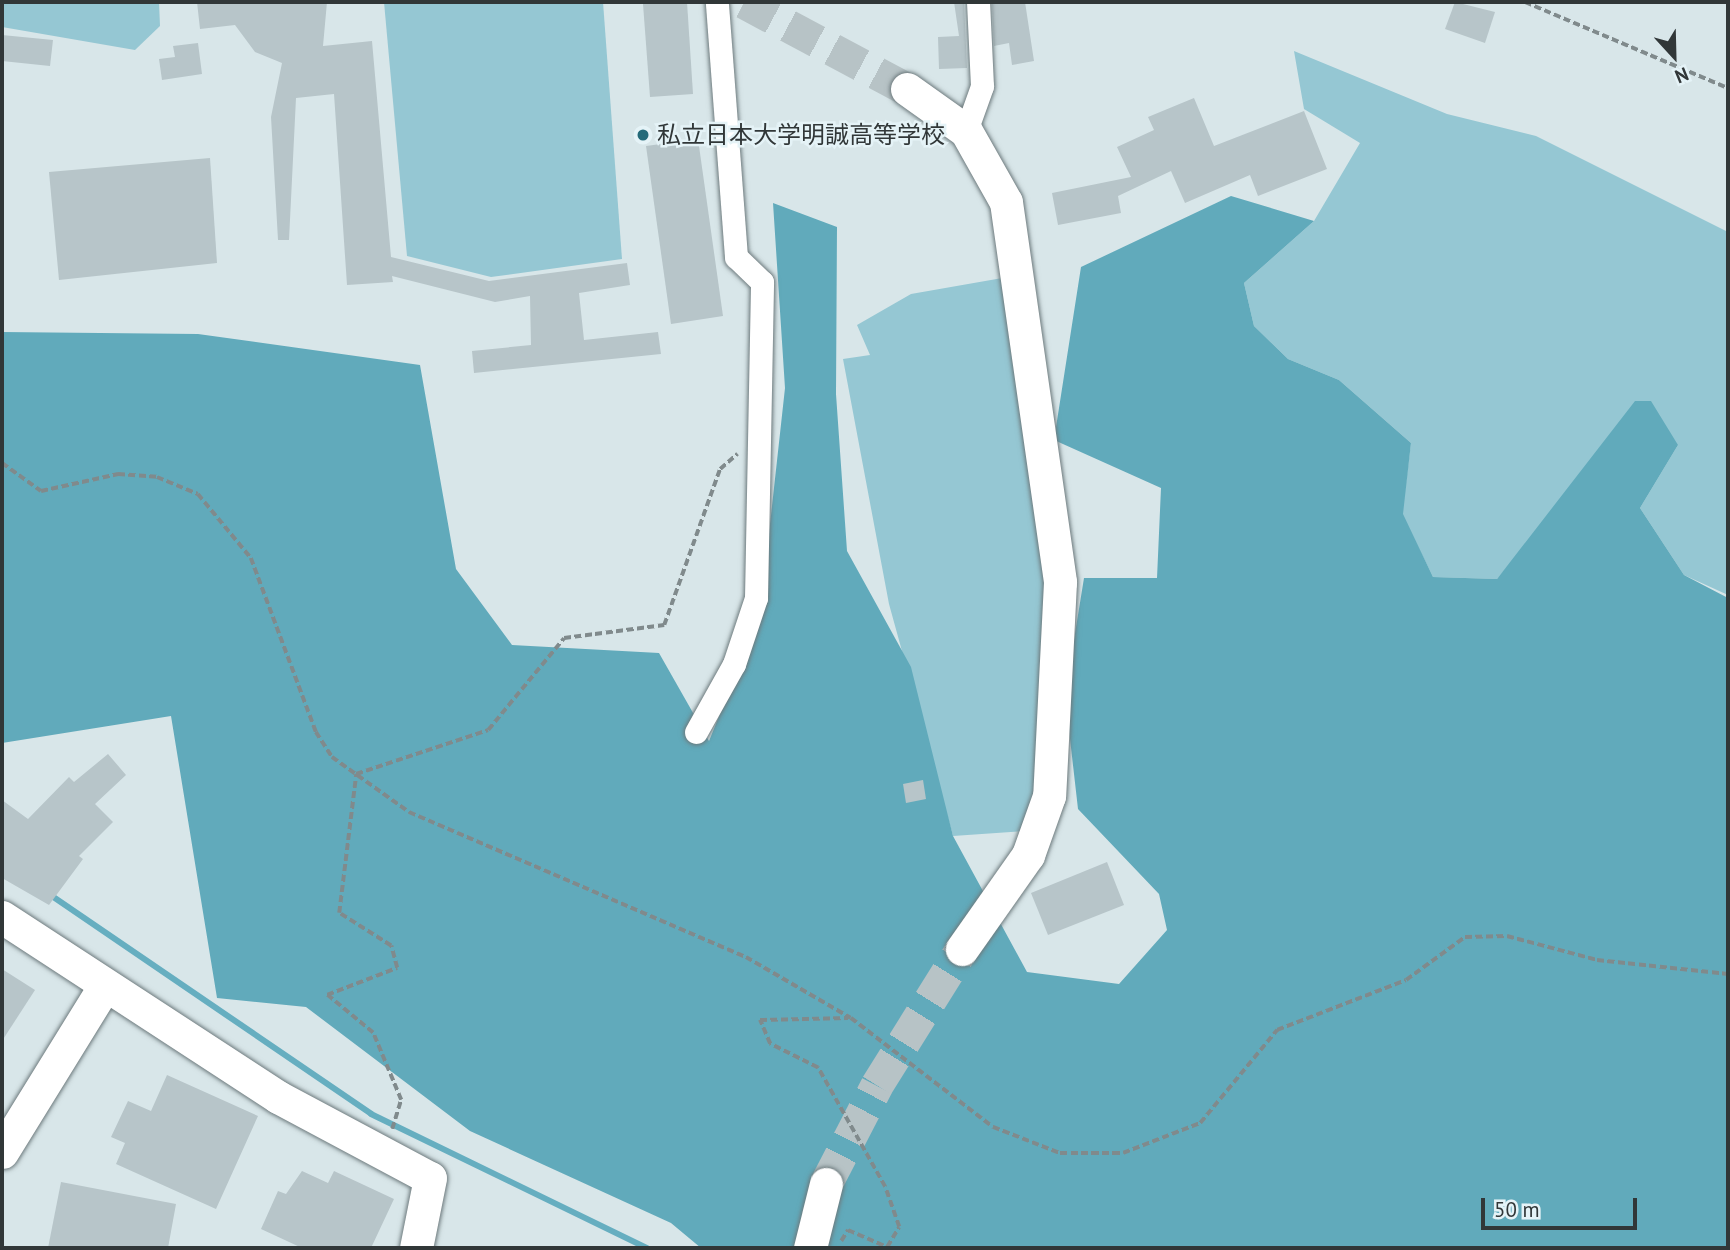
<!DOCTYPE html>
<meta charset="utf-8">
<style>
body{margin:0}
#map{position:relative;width:1730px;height:1250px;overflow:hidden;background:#d8e6e9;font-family:"PT Sans","Noto Sans JP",sans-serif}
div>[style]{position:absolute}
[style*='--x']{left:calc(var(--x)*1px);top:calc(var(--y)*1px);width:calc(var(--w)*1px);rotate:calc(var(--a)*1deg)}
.green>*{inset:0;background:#95c7d3}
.forest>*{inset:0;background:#61aabb}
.stream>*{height:6px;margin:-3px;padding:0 3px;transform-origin:3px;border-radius:3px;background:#66aec0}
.building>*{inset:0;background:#b7c5c9}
.secondary-tunnel>*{height:33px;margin-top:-16.5px;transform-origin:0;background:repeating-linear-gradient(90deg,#b7c3c6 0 33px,transparent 0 50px)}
.path>*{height:3.5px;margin-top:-1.75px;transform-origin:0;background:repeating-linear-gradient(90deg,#808a8c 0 7px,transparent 0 10.5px)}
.roads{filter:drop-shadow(0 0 2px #6d7a7d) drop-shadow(0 0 2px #6d7a7d)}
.street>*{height:23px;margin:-11.5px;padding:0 11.5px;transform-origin:11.5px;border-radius:11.5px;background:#fff}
.secondary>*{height:33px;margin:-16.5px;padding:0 16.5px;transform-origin:16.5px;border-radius:16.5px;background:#fff}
.dots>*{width:19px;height:19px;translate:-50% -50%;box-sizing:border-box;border:4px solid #e5f3f7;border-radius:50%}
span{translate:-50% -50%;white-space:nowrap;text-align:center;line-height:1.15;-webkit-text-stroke:5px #e5f3f7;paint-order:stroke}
.poi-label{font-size:24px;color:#313738}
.left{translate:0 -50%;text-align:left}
.frame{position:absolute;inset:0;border:4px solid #313738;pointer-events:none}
.north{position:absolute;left:1639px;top:21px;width:70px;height:70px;-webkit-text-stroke:5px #e5f3f7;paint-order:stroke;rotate:158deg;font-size:19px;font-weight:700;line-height:28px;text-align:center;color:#313738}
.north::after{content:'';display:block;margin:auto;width:24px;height:32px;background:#313738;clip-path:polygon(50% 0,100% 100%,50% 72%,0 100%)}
.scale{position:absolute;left:1481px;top:1198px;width:156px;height:32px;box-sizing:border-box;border:4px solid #313738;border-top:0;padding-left:9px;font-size:21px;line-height:24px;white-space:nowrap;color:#313738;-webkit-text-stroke:5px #e5f3f7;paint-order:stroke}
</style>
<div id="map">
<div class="green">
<i style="clip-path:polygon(2px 2px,159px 2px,160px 26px,135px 50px,2px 27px)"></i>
<i style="clip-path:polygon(384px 2px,603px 2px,622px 259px,491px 277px,407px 256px)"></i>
<i style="clip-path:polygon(1294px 51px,1447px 114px,1536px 136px,1728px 232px,1728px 595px,1684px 575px,1640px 508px,1678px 445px,1570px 493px,1497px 579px,1433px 577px,1402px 514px,1411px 443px,1339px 380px,1288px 359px,1254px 326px,1244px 283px,1314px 221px,1360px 143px,1304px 109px)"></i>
<i style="clip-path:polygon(1020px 275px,1060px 582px,1038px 830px,953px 836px,889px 604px,843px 359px,870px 355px,857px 325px,911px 294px)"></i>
</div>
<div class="forest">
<i style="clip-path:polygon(1231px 196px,1314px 221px,1244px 283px,1254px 326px,1288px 359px,1339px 380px,1411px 443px,1403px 514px,1433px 577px,1497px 579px,1635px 401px,1651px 401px,1678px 445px,1640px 508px,1684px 575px,1728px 598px,1728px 1248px,701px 1248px,671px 1223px,470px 1131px,306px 1007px,217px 998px,171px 716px,2px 743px,2px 332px,198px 334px,420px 365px,456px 569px,512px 645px,659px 653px,709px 741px,760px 615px,785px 388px,773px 203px,837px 227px,836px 394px,847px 551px,911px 667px,953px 836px,1027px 972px,1119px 984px,1167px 930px,1159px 894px,1078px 809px,1065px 695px,1084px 578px,1157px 578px,1161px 488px,1054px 440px,1081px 267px)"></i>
</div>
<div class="stream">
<i style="--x:49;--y:894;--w:390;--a:34.3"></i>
<i style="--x:371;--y:1114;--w:307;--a:25.9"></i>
</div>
<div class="building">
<i style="clip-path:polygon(197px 2px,327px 2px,323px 46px,372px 41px,391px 257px,489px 281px,627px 263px,630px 285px,579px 293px,584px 340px,658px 332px,661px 354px,474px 373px,472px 351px,531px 345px,530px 296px,495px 302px,392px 276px,393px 282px,347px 285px,334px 94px,296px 98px,289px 240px,278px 240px,271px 117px,282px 63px,255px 52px,235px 25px,200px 29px)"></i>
<i style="clip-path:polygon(687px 2px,693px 94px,650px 97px,643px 4px)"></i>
<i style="clip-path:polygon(954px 2px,964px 2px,967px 68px,939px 69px,938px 37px,959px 36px)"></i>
<i style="clip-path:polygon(992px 2px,1025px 2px,1034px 61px,1012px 65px,1009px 43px,994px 46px)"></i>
<i style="clip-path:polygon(1455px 2px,1495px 12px,1485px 43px,1445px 29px)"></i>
<i style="clip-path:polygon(2px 35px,53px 40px,50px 66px,2px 61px)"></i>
<i style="clip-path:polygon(198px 43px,202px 74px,162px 80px,159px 59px,175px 57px,173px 46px)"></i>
<i style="clip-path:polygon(1194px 98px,1214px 146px,1304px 111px,1327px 169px,1258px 196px,1250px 175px,1185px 203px,1171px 171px,1118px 196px,1121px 213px,1058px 225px,1052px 193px,1131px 177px,1117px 147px,1154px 130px,1148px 117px)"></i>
<i style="clip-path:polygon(698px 139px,723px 316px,671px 324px,646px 146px)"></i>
<i style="clip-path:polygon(210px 158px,217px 263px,59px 280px,49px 172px)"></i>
<i style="clip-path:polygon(108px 754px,126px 775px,95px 804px,113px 822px,79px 856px,83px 859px,49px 905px,2px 878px,2px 800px,28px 819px,69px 777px,74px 782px)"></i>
<i style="clip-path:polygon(923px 780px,926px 799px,906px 803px,903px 784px)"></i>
<i style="clip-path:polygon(1107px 862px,1124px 905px,1048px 935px,1031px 893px)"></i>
<i style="clip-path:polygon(2px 969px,35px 990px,2px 1041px)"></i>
<i style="clip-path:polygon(167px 1075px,258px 1116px,216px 1209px,116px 1164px,125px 1143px,111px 1137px,128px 1101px,151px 1111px)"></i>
<i style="clip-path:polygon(302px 1171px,328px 1183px,334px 1171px,394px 1199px,371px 1248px,302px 1248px,261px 1229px,278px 1191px,286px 1194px)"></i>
<i style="clip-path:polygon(61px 1182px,176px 1204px,168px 1248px,48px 1248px)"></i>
</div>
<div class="secondary-tunnel">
<i style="--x:744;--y:2;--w:185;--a:28.1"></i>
<i style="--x:826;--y:1184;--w:111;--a:-62.7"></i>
<i style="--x:877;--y:1085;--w:160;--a:-58"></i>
</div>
<div class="path">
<i style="--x:1525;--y:2;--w:220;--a:23"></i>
<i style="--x:2;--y:463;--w:48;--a:35.7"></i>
<i style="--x:41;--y:491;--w:79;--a:-12.4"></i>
<i style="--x:118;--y:474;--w:39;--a:4"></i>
<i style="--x:157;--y:477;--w:44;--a:22.5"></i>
<i style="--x:198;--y:494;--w:83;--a:50.4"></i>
<i style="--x:251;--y:558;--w:186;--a:69.5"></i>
<i style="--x:316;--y:732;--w:30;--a:57"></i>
<i style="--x:332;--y:757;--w:95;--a:35.5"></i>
<i style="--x:409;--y:812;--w:367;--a:23.3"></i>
<i style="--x:746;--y:957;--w:121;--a:30.2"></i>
<i style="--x:851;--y:1018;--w:179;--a:37.5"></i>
<i style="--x:993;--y:1127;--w:72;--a:21.2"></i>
<i style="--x:1060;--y:1153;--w:63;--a:0"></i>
<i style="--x:1123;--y:1153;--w:83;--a:-21.3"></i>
<i style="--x:1200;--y:1123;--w:121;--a:-50.4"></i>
<i style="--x:1277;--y:1030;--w:138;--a:-21.2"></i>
<i style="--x:1406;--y:980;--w:73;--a:-36.1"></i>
<i style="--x:1465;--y:937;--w:42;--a:-1.4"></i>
<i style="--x:1507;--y:936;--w:93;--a:14.9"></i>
<i style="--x:1597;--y:960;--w:132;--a:6.1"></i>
<i style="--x:392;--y:1129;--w:30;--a:-73"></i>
<i style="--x:401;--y:1100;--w:73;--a:-112.7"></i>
<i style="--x:373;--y:1033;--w:60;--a:-140.4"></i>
<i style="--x:327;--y:995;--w:75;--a:-21.1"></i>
<i style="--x:397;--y:968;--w:23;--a:-105"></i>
<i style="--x:391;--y:946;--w:62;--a:-147.6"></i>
<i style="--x:339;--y:913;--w:140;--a:-83"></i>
<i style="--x:356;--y:774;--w:139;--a:-18.4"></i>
<i style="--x:488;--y:730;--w:119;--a:-50.4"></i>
<i style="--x:564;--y:638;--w:101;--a:-7.4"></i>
<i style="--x:664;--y:625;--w:166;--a:-70.3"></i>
<i style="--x:720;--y:469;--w:23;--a:-41"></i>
<i style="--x:841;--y:1241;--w:13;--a:-58"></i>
<i style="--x:848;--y:1230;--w:43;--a:23.6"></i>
<i style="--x:887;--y:1247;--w:23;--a:-59"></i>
<i style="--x:899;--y:1227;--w:42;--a:-109.3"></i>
<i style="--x:885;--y:1187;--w:137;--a:-119.4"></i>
<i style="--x:818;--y:1068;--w:54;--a:-153.4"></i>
<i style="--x:770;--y:1044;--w:26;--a:-113"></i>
<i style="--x:760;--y:1020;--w:88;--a:-1.3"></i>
</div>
<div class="roads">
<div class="street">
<i style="--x:966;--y:131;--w:48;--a:-70.4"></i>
<i style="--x:982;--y:86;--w:84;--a:-92.7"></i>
<i style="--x:696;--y:732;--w:78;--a:-60.8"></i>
<i style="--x:734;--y:664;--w:70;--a:-71.6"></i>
<i style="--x:756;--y:598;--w:316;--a:-88.9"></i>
<i style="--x:762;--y:282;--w:36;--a:-136"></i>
<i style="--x:736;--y:257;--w:256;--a:-94.3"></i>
</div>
<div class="secondary">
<i style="--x:907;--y:89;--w:72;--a:35.4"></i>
<i style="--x:966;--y:131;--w:81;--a:60.6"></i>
<i style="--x:1006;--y:202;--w:384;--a:81.9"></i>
<i style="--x:1060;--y:582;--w:214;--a:92.9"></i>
<i style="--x:1049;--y:796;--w:63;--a:109.6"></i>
<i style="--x:1028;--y:855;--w:115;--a:125.1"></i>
<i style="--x:2;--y:917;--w:330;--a:33.1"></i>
<i style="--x:278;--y:1097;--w:172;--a:28.1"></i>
<i style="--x:430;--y:1178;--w:71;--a:101.3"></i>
<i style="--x:2;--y:1152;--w:194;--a:-58.3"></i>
<i style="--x:810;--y:1248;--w:66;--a:-76"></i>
</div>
</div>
<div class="dots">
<i style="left:643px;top:135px;background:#246a79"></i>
</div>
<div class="poi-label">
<span class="left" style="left:657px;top:135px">私立日本大学明誠高等学校</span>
</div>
<div class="frame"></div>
<div class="north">N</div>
<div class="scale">50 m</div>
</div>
